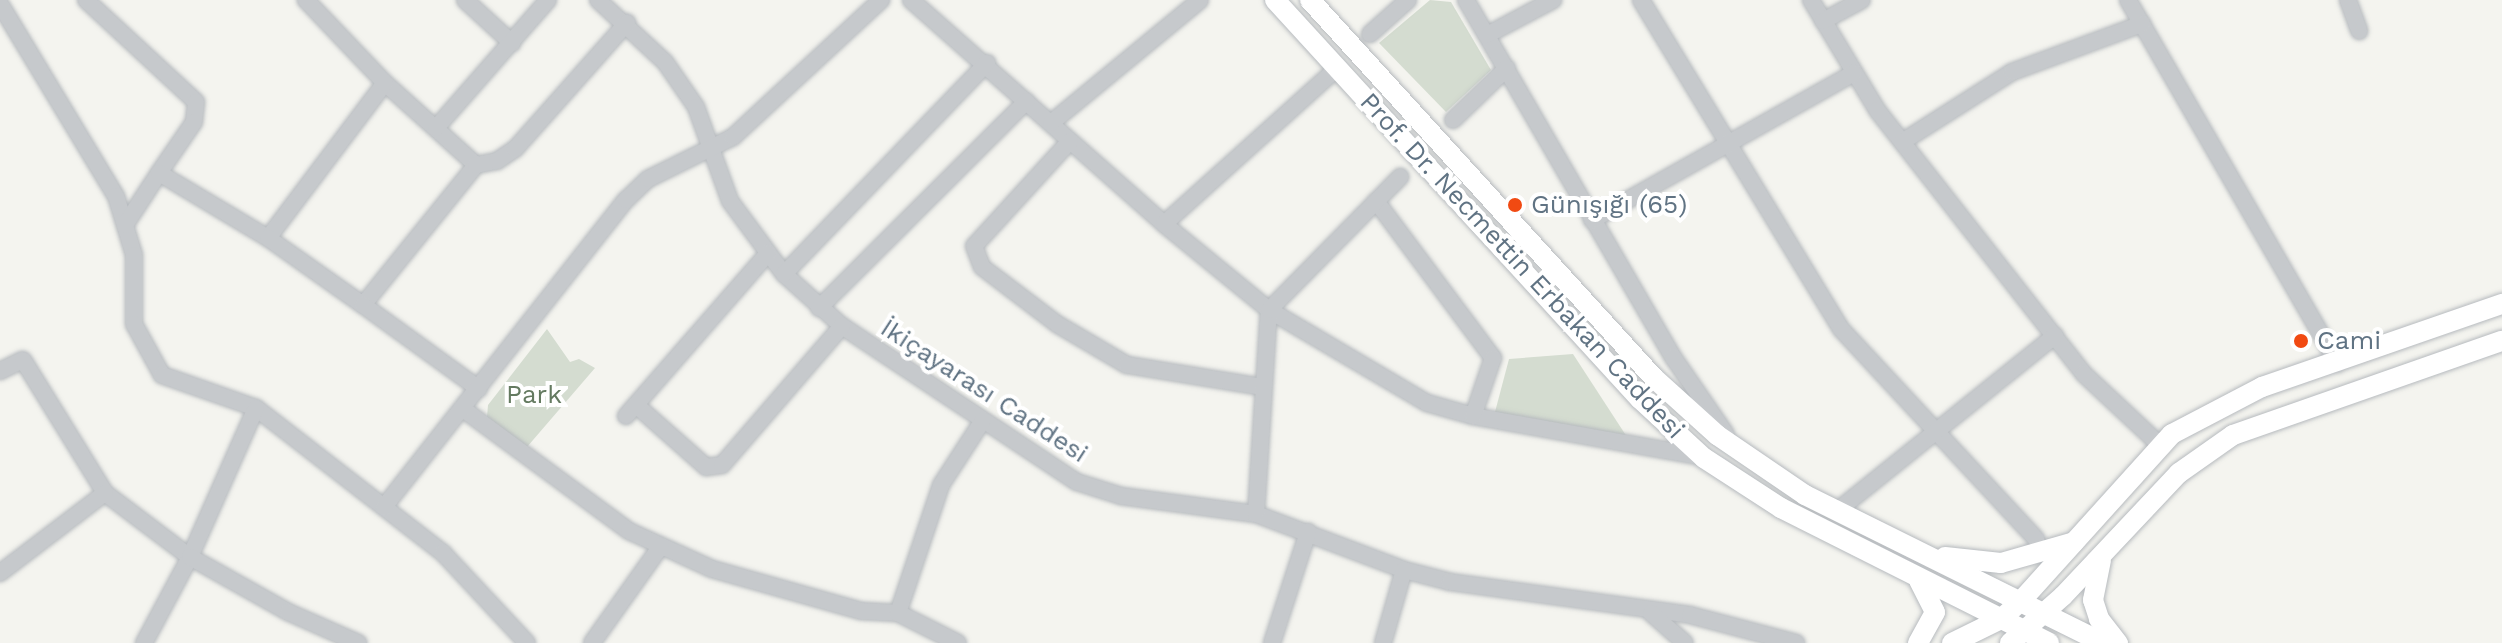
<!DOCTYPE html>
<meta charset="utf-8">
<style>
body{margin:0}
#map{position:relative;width:2502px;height:643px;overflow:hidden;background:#f4f4ef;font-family:"Work Sans",sans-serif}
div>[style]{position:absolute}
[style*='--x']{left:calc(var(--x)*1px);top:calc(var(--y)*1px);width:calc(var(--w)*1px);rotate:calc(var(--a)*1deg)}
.green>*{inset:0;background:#d4dcd0}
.roads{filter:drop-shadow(0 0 2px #b6babe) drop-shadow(0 0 2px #b6babe)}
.minor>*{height:16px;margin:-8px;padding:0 8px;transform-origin:8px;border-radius:8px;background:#c6c9cc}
.major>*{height:20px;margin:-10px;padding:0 10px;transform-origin:10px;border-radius:10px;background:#fff}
.dots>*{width:22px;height:22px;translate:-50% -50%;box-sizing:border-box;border:4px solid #fff;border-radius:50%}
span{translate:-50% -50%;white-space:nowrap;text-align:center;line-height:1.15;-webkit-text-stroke:8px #fff;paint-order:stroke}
.poi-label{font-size:26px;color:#607383}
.left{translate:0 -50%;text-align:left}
.street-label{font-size:26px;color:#607383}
.park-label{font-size:26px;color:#647a60}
</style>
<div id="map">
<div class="green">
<i style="clip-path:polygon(1430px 0,1451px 2px,1491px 70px,1446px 112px,1379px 43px)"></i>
<i style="clip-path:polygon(547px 329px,570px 362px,579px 359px,595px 368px,527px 447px,487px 417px,488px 405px)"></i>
<i style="clip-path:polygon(1573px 354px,1627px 437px,1495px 412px,1509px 359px)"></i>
</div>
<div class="roads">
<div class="minor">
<i style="--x:86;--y:0;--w:150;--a:42.8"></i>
<i style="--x:196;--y:102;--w:20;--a:96"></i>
<i style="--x:194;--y:122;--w:62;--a:124.5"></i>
<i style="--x:465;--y:0;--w:64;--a:42.5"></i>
<i style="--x:598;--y:0;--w:91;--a:42.8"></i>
<i style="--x:665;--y:62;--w:55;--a:55.4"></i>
<i style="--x:696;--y:107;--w:100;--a:70.1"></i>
<i style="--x:730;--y:201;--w:91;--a:53.5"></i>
<i style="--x:784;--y:274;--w:78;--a:41.9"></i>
<i style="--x:842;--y:326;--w:282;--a:33.6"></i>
<i style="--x:1077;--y:482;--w:46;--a:17.7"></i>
<i style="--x:1121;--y:496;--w:136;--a:7.6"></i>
<i style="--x:1256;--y:514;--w:158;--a:20.7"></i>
<i style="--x:1404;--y:570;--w:48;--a:14.6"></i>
<i style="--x:1450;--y:582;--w:242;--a:7.8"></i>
<i style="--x:1690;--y:615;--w:110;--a:14.8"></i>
<i style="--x:911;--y:0;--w:338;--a:41.5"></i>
<i style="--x:1164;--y:224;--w:136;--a:39.3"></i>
<i style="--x:1269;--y:310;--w:183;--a:30.5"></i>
<i style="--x:1427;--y:403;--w:48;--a:15.8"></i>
<i style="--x:1473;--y:416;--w:234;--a:10.1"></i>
<i style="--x:1466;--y:0;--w:413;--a:59.9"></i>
<i style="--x:1673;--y:357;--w:93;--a:55.5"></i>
<i style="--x:1641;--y:0;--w:385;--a:58.7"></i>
<i style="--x:1841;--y:329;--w:287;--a:47.1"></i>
<i style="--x:1811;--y:0;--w:128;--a:59"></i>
<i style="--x:1877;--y:110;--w:335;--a:51.9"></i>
<i style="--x:2084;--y:374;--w:105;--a:43.1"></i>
<i style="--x:2128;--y:0;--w:420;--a:60"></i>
<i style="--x:2348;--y:0;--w:33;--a:70"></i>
<i style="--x:0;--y:4;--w:224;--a:58.9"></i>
<i style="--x:116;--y:196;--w:62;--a:73"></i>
<i style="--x:134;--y:255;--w:69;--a:90"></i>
<i style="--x:134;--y:324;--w:58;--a:61.2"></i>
<i style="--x:162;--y:375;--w:100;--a:19.3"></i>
<i style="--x:256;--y:408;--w:237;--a:37.8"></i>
<i style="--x:443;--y:553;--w:123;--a:47"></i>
<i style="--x:1823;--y:21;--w:44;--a:-28.3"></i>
<i style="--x:1370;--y:34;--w:51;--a:-41.8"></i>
<i style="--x:1487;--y:35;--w:75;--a:-27.9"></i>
<i style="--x:385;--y:83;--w:122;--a:42"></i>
<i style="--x:1453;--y:120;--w:75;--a:-43.9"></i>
<i style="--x:1051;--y:123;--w:193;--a:-39.5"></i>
<i style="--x:436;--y:128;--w:170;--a:-48.8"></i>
<i style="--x:1070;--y:141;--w:142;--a:132.4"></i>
<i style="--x:974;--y:246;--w:22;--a:69"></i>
<i style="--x:982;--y:267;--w:94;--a:37.2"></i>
<i style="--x:1057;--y:324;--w:81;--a:30.4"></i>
<i style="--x:1127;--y:365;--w:138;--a:9.2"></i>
<i style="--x:1902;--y:142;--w:130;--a:-32.5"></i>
<i style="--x:2012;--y:72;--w:139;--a:-20.3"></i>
<i style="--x:1376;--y:201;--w:196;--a:53.3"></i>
<i style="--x:1493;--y:358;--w:61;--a:109"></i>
<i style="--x:1592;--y:220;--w:300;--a:-29.3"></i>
<i style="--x:1164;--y:224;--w:233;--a:-42"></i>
<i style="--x:125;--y:225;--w:62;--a:-56.8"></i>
<i style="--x:159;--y:173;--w:127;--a:30.8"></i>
<i style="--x:268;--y:238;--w:194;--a:-53"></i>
<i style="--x:385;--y:83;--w:115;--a:-133.6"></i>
<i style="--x:268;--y:238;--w:116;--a:35.2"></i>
<i style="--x:363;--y:305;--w:180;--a:-51.1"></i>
<i style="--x:476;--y:165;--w:21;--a:-11"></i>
<i style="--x:497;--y:161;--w:22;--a:-34"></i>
<i style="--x:515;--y:149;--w:169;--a:-48.4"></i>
<i style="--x:784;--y:274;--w:293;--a:-46.1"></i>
<i style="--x:363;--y:305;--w:143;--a:35.9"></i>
<i style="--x:819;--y:308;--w:293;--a:-44.9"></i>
<i style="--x:0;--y:371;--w:25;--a:-26"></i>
<i style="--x:23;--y:360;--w:156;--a:58.3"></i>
<i style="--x:105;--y:493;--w:106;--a:37"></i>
<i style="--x:190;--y:557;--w:98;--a:118.1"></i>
<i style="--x:636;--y:405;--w:94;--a:41.5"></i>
<i style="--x:706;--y:467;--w:16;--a:-7"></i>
<i style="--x:722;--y:465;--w:184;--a:-49.2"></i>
<i style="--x:256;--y:408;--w:163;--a:113.9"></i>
<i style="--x:190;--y:557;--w:112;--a:29.3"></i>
<i style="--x:288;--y:612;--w:77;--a:23.9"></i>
<i style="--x:463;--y:409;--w:206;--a:36.3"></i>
<i style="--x:629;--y:531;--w:91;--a:24.6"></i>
<i style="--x:712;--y:569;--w:155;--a:15.7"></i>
<i style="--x:861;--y:611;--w:37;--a:3"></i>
<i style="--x:898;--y:613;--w:67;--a:26.6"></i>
<i style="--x:626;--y:416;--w:216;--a:-48.9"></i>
<i style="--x:384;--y:507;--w:391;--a:-51.8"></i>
<i style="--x:626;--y:200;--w:30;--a:-44"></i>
<i style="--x:648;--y:179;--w:95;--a:-26.3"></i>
<i style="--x:733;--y:137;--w:202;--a:-42.8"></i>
<i style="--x:1837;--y:511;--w:280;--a:-38.8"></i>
<i style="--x:1256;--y:514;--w:204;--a:-86.4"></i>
<i style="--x:1269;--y:310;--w:187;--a:-45.4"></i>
<i style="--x:0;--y:573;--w:132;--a:-37.3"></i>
<i style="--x:898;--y:613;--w:135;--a:-71.4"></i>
<i style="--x:941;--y:485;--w:77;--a:-57.1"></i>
<i style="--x:1651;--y:613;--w:45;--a:41.4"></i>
<i style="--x:592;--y:643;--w:119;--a:-54.6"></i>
<i style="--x:1272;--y:643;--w:117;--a:-72"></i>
<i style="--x:1383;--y:643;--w:76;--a:-74"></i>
</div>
<div class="major">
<i style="--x:1275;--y:0;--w:541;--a:47.55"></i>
<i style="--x:1640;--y:399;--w:87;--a:42.7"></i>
<i style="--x:1704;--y:458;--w:92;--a:33"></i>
<i style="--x:1781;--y:508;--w:300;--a:26.7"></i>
<i style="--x:1310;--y:0;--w:511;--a:47.7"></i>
<i style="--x:1654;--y:378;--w:85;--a:42.1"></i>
<i style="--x:1717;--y:435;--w:107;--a:34.3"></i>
<i style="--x:1805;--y:495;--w:333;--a:26.4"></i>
<i style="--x:1945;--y:557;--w:56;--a:6.1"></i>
<i style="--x:2001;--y:563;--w:76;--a:-16"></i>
<i style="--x:2101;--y:560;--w:41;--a:101.3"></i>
<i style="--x:2093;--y:600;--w:20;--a:72"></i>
<i style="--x:2099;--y:619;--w:31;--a:52"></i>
<i style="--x:1918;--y:643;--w:35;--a:-61"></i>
<i style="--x:1935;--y:612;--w:35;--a:-117"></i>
<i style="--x:1952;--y:643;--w:55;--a:-26.1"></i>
<i style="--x:2001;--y:619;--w:27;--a:-42"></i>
<i style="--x:2021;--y:601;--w:225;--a:-47.9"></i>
<i style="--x:2172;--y:434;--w:102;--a:-27.6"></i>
<i style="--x:2262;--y:387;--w:254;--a:-19.1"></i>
<i style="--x:2010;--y:643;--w:71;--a:-41.6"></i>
<i style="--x:2063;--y:596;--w:169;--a:-46.7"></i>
<i style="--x:2179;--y:473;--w:66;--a:-35.1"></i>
<i style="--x:2233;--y:435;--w:285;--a:-19.3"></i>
</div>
</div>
<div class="dots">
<i style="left:1515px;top:205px;background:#f14a12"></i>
<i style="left:2301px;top:341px;background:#f14a12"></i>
</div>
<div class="poi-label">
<span class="left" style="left:1531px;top:205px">Günışığı (65)</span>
<span class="left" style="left:2317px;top:341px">Cami</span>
</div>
<div class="street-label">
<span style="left:1522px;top:266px;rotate:47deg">Prof. Dr. Necmettin Erbakan Caddesi</span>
<span style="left:984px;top:391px;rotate:33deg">İkiçayarası Caddesi</span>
</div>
<div class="park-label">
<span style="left:534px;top:395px">Park</span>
</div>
</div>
